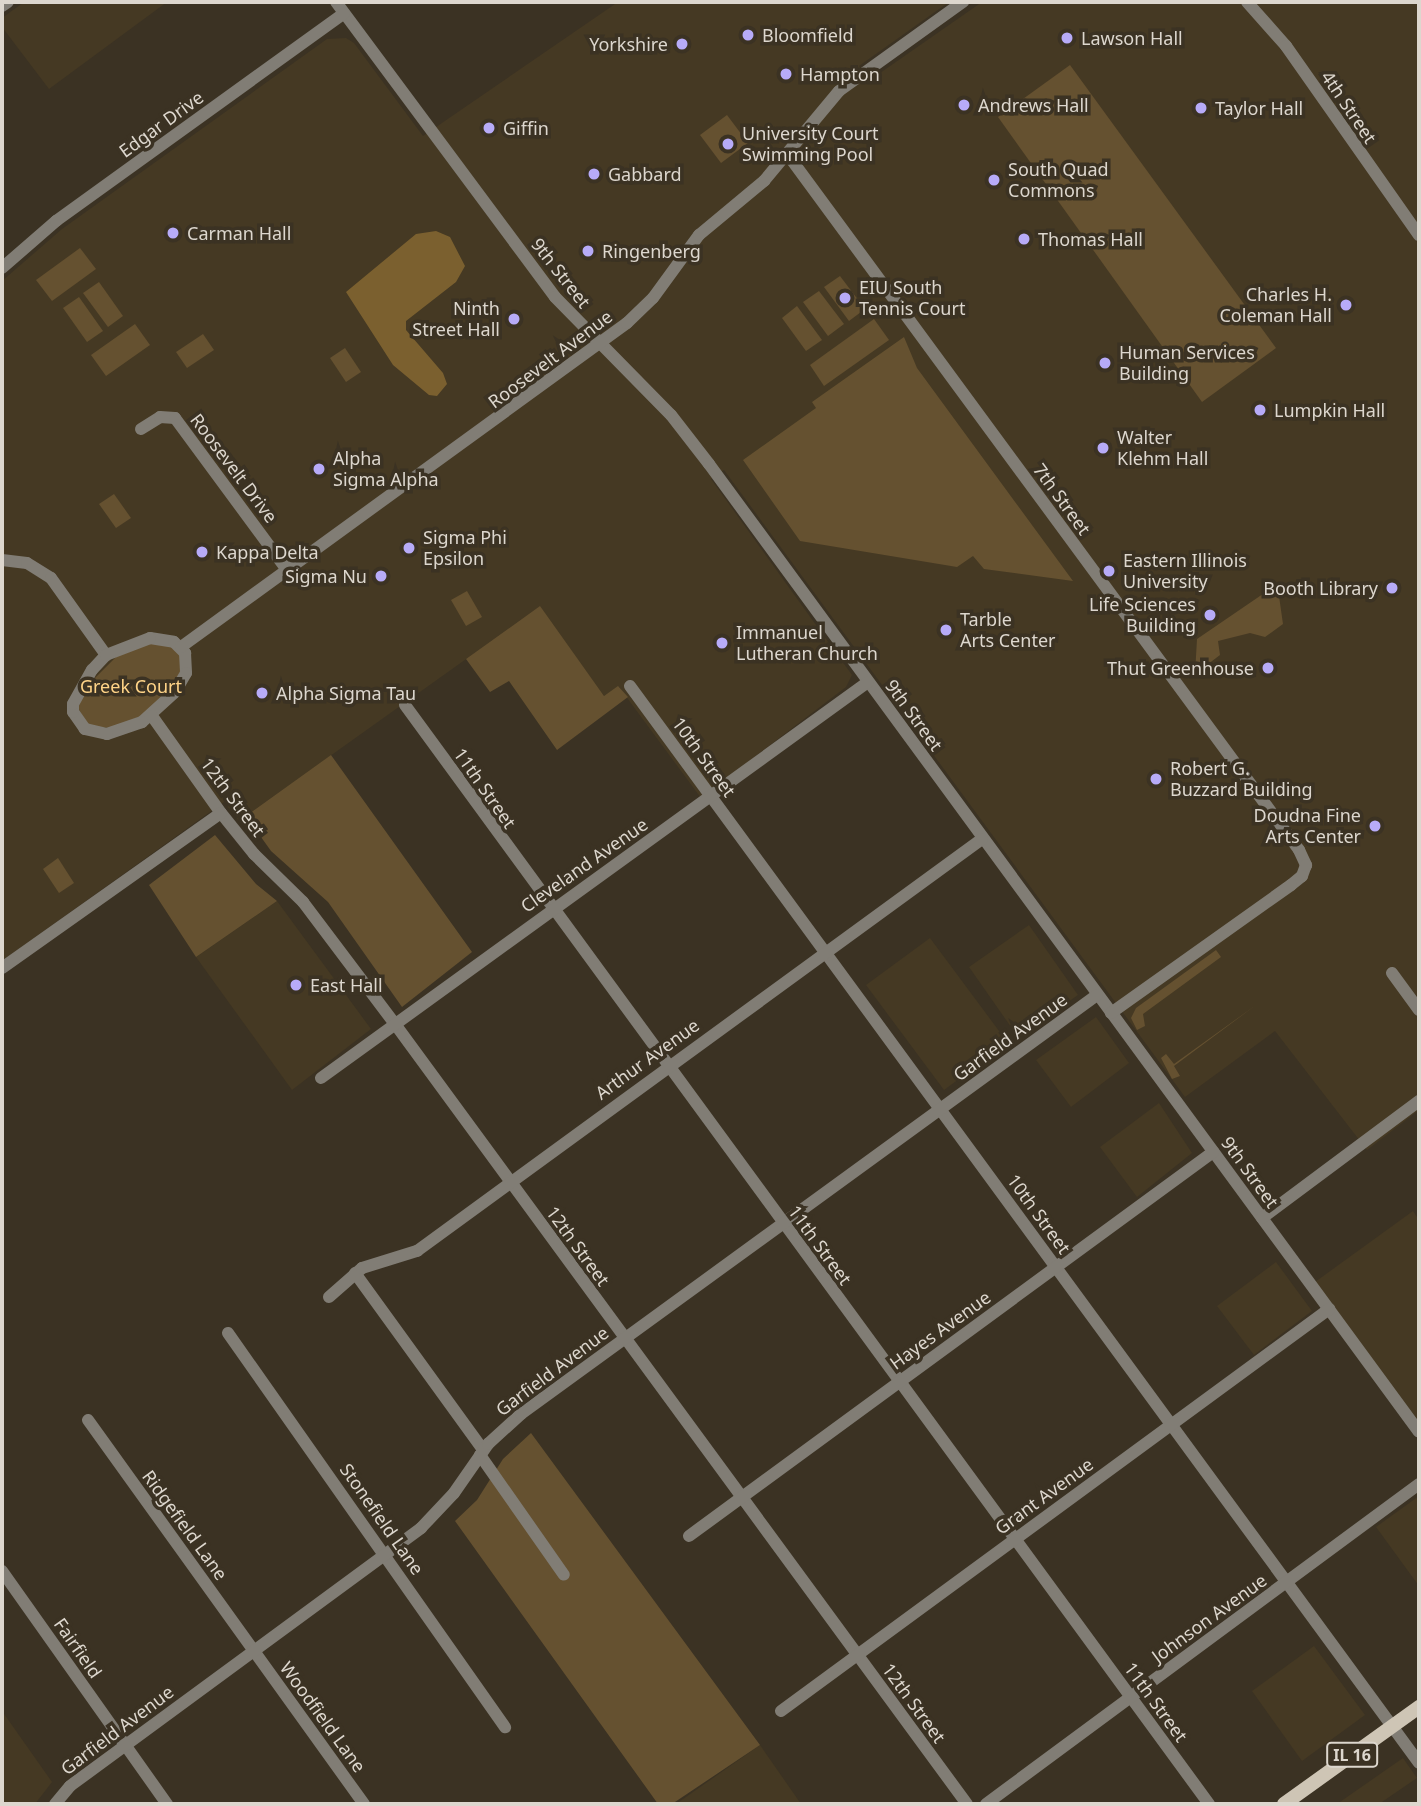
<!DOCTYPE html>
<style>
body{margin:0}
#map{position:relative;width:1421px;height:1806px;overflow:hidden;background:#3b3223;font-family:"Noto Sans",sans-serif}
div>[style]{position:absolute}
[style*='--x']{left:calc(var(--x)*1px);top:calc(var(--y)*1px);width:calc(var(--w)*1px);rotate:calc(var(--a)*1deg)}
.built>*{inset:0;background:#453923}
.green>*{inset:0;background:#655130}
.water>*{inset:0;background:#7b602f}
.minor>*{height:12px;margin:-6px;padding:0 6px;transform-origin:6px;border-radius:6px;background:#817d75}
.major>*{height:14px;margin:-7px;padding:0 7px;transform-origin:7px;border-radius:7px;background:#cec5b5}
.dots>*{width:19px;height:19px;translate:-50% -50%;box-sizing:border-box;border:4px solid #3b3223;border-radius:50%}
span{translate:-50% -50%;white-space:nowrap;text-align:center;line-height:1.15;-webkit-text-stroke:7px #3b3223;paint-order:stroke}
.shield-label span{padding:2px 5px;background:#3b3223;border:2px solid;border-radius:5px;-webkit-text-stroke-width:0}
.shield-label{font-size:16px;color:#ddd7ce;font-weight:700}
.poi-label{font-size:18px;color:#ddd7ce}
.left{translate:0 -50%;text-align:left}
.right{translate:-100% -50%;text-align:right}
.street-label{font-size:18px;color:#ddd7ce}
.park-label{font-size:18px;color:#ffd488}
.frame{position:absolute;inset:0;border:4px solid #ddd7ce;pointer-events:none}
</style>
<div id="map">
<div class="built">
<i style="clip-path:polygon(24px 2px,167px 2px,49px 89px,2px 27px,2px 18px)"></i>
<i style="clip-path:polygon(618px 2px,949px 2px,859px 66px,870px 80px,982px 2px,1419px 2px,1419px 1110px,1367px 1150px,1275px 1031px,1185px 1097px,724px 470px,711px 479px,852px 675px,846px 687px,701px 798px,619px 687px,604px 696px,539px 607px,239px 821px,224px 802px,2px 961px,2px 281px,62px 229px,327px 39px,346px 38px,354px 43px,423px 136px)"></i>
<i style="clip-path:polygon(277px 901px,371px 1029px,292px 1090px,196px 957px)"></i>
<i style="clip-path:polygon(1029px 925px,1078px 995px,1018px 1037px,969px 967px)"></i>
<i style="clip-path:polygon(930px 938px,1008px 1043px,944px 1090px,866px 985px)"></i>
<i style="clip-path:polygon(1096px 1017px,1129px 1063px,1071px 1107px,1036px 1060px)"></i>
<i style="clip-path:polygon(1159px 1103px,1192px 1153px,1137px 1197px,1100px 1147px)"></i>
<i style="clip-path:polygon(1413px 1211px,1419px 1220px,1419px 1423px,1315px 1282px)"></i>
<i style="clip-path:polygon(1276px 1262px,1312px 1311px,1254px 1355px,1217px 1306px)"></i>
<i style="clip-path:polygon(1419px 1496px,1419px 1586px,1376px 1527px)"></i>
<i style="clip-path:polygon(1314px 1646px,1365px 1715px,1302px 1761px,1252px 1691px)"></i>
<i style="clip-path:polygon(2px 1711px,52px 1782px,35px 1804px,2px 1804px)"></i>
<i style="clip-path:polygon(760px 1745px,801px 1804px,676px 1804px)"></i>
<i style="clip-path:polygon(1403px 1758px,1417px 1778px,1379px 1804px,1337px 1804px)"></i>
</div>
<div class="green">
<i style="clip-path:polygon(1070px 65px,1276px 348px,1202px 402px,998px 117px)"></i>
<i style="clip-path:polygon(727px 115px,748px 143px,721px 163px,700px 135px)"></i>
<i style="clip-path:polygon(80px 248px,96px 269px,52px 301px,36px 280px)"></i>
<i style="clip-path:polygon(840px 276px,865px 309px,849px 321px,824px 287px)"></i>
<i style="clip-path:polygon(99px 282px,123px 316px,108px 327px,83px 293px)"></i>
<i style="clip-path:polygon(819px 291px,844px 324px,828px 336px,803px 302px)"></i>
<i style="clip-path:polygon(79px 297px,103px 331px,87px 342px,63px 308px)"></i>
<i style="clip-path:polygon(797px 306px,822px 340px,806px 351px,782px 318px)"></i>
<i style="clip-path:polygon(874px 319px,889px 340px,824px 386px,810px 365px)"></i>
<i style="clip-path:polygon(135px 324px,150px 345px,106px 376px,91px 355px)"></i>
<i style="clip-path:polygon(203px 334px,214px 350px,187px 368px,176px 352px)"></i>
<i style="clip-path:polygon(904px 337px,917px 368px,1073px 581px,984px 569px,973px 556px,957px 567px,800px 541px,743px 460px,816px 408px,812px 402px)"></i>
<i style="clip-path:polygon(345px 348px,361px 372px,346px 382px,330px 358px)"></i>
<i style="clip-path:polygon(114px 494px,131px 518px,116px 528px,99px 504px)"></i>
<i style="clip-path:polygon(1273px 587px,1279px 596px,1283px 624px,1265px 637px,1250px 633px,1218px 641px,1220px 655px,1195px 674px,1197px 639px)"></i>
<i style="clip-path:polygon(467px 591px,482px 617px,466px 626px,451px 600px)"></i>
<i style="clip-path:polygon(540px 606px,604px 696px,618px 686px,628px 697px,557px 750px,509px 681px,490px 692px,466px 659px)"></i>
<i style="clip-path:polygon(149px 644px,167px 644px,179px 653px,183px 663px,177px 681px,150px 712px,114px 728px,89px 727px,78px 708px,85px 688px,118px 655px)"></i>
<i style="clip-path:polygon(331px 755px,472px 952px,402px 1007px,328px 902px,271px 851px,246px 816px)"></i>
<i style="clip-path:polygon(215px 835px,256px 884px,277px 901px,196px 957px,149px 885px)"></i>
<i style="clip-path:polygon(58px 858px,74px 883px,59px 893px,43px 869px)"></i>
<i style="clip-path:polygon(1216px 950px,1221px 957px,1143px 1014px,1145px 1026px,1137px 1030px,1131px 1018px,1136px 1008px)"></i>
<i style="clip-path:polygon(1256px 1005px,1174px 1066px,1180px 1076px,1172px 1079px,1161px 1058px,1166px 1054px,1174px 1064px)"></i>
<i style="clip-path:polygon(531px 1433px,760px 1745px,672px 1804px,658px 1804px,455px 1521px,477px 1500px,503px 1459px)"></i>
</div>
<div class="water">
<i style="clip-path:polygon(436px 231px,450px 237px,465px 266px,456px 282px,406px 321px,406px 330px,443px 373px,447px 384px,437px 396px,429px 395px,393px 365px,346px 292px,416px 234px)"></i>
</div>
<div class="minor">
<i style="--x:336;--y:2;--w:367;--a:53.4"></i>
<i style="--x:555;--y:297;--w:165;--a:45.5"></i>
<i style="--x:671;--y:415;--w:62;--a:52.2"></i>
<i style="--x:709;--y:464;--w:1200;--a:53.74"></i>
<i style="--x:1247;--y:2;--w:59;--a:48.4"></i>
<i style="--x:1286;--y:46;--w:231;--a:54.9"></i>
<i style="--x:2;--y:6;--w:7;--a:-34"></i>
<i style="--x:788;--y:155;--w:863;--a:53.67"></i>
<i style="--x:1299;--y:850;--w:17;--a:65"></i>
<i style="--x:1306;--y:865;--w:12;--a:110"></i>
<i style="--x:1302;--y:876;--w:14;--a:141"></i>
<i style="--x:1291;--y:885;--w:221;--a:144.6"></i>
<i style="--x:2;--y:268;--w:72;--a:-41"></i>
<i style="--x:56;--y:221;--w:355;--a:-35.8"></i>
<i style="--x:141;--y:429;--w:22;--a:-32"></i>
<i style="--x:160;--y:417;--w:15;--a:4"></i>
<i style="--x:175;--y:418;--w:190;--a:53.6"></i>
<i style="--x:2;--y:560;--w:25;--a:7"></i>
<i style="--x:27;--y:563;--w:28;--a:32"></i>
<i style="--x:51;--y:578;--w:95;--a:54.5"></i>
<i style="--x:150;--y:638;--w:24;--a:9"></i>
<i style="--x:174;--y:642;--w:16;--a:45"></i>
<i style="--x:185;--y:653;--w:20;--a:87"></i>
<i style="--x:186;--y:673;--w:22;--a:120"></i>
<i style="--x:175;--y:692;--w:45;--a:137.7"></i>
<i style="--x:142;--y:722;--w:37;--a:161"></i>
<i style="--x:107;--y:734;--w:23;--a:-167"></i>
<i style="--x:85;--y:729;--w:21;--a:-125"></i>
<i style="--x:73;--y:712;--w:8;--a:-90"></i>
<i style="--x:73;--y:704;--w:39;--a:-61"></i>
<i style="--x:92;--y:670;--w:21;--a:-47"></i>
<i style="--x:106;--y:655;--w:47;--a:-21.1"></i>
<i style="--x:181;--y:647;--w:551;--a:-36"></i>
<i style="--x:627;--y:323;--w:36;--a:-44"></i>
<i style="--x:653;--y:298;--w:78;--a:-53.9"></i>
<i style="--x:699;--y:235;--w:85;--a:-39.7"></i>
<i style="--x:764;--y:181;--w:117;--a:-50.2"></i>
<i style="--x:839;--y:91;--w:153;--a:-35.7"></i>
<i style="--x:630;--y:686;--w:1335;--a:53.77"></i>
<i style="--x:405;--y:705;--w:1362;--a:53.81"></i>
<i style="--x:152;--y:716;--w:119;--a:54.6"></i>
<i style="--x:221;--y:813;--w:53;--a:51.2"></i>
<i style="--x:254;--y:854;--w:69;--a:44.4"></i>
<i style="--x:303;--y:902;--w:153;--a:53"></i>
<i style="--x:395;--y:1024;--w:967;--a:53.75"></i>
<i style="--x:2;--y:968;--w:268;--a:-35.3"></i>
<i style="--x:1392;--y:973;--w:46;--a:53.9"></i>
<i style="--x:321;--y:1078;--w:675;--a:-35.9"></i>
<i style="--x:1262;--y:1218;--w:196;--a:-36.7"></i>
<i style="--x:355;--y:1273;--w:218;--a:54.1"></i>
<i style="--x:329;--y:1297;--w:44;--a:-41.3"></i>
<i style="--x:362;--y:1268;--w:58;--a:-17.2"></i>
<i style="--x:417;--y:1251;--w:699;--a:-36.1"></i>
<i style="--x:228;--y:1333;--w:482;--a:54.9"></i>
<i style="--x:88;--y:1420;--w:473;--a:54.3"></i>
<i style="--x:480;--y:1455;--w:146;--a:55"></i>
<i style="--x:689;--y:1536;--w:650;--a:-36.23"></i>
<i style="--x:2;--y:1571;--w:286;--a:54.7"></i>
<i style="--x:781;--y:1711;--w:680;--a:-36.26"></i>
<i style="--x:55;--y:1804;--w:23;--a:-50"></i>
<i style="--x:70;--y:1786;--w:436;--a:-36.3"></i>
<i style="--x:421;--y:1528;--w:48;--a:-46.7"></i>
<i style="--x:454;--y:1493;--w:60;--a:-55.2"></i>
<i style="--x:488;--y:1444;--w:45;--a:-42.3"></i>
<i style="--x:521;--y:1414;--w:712;--a:-36.03"></i>
<i style="--x:986;--y:1804;--w:538;--a:-36.47"></i>
</div>
<div class="major">
<i style="--x:1284;--y:1804;--w:166;--a:-35.7"></i>
</div>
<div class="dots">
<i style="left:748px;top:35px;background:#b7abf8"></i>
<i style="left:1067px;top:38px;background:#b7abf8"></i>
<i style="left:682px;top:44px;background:#b7abf8"></i>
<i style="left:786px;top:74px;background:#b7abf8"></i>
<i style="left:964px;top:105px;background:#b7abf8"></i>
<i style="left:1201px;top:108px;background:#b7abf8"></i>
<i style="left:489px;top:128px;background:#b7abf8"></i>
<i style="left:728px;top:144px;background:#b7abf8"></i>
<i style="left:594px;top:174px;background:#b7abf8"></i>
<i style="left:994px;top:180px;background:#b7abf8"></i>
<i style="left:173px;top:233px;background:#b7abf8"></i>
<i style="left:1024px;top:239px;background:#b7abf8"></i>
<i style="left:588px;top:251px;background:#b7abf8"></i>
<i style="left:845px;top:298px;background:#b7abf8"></i>
<i style="left:1346px;top:305px;background:#b7abf8"></i>
<i style="left:514px;top:319px;background:#b7abf8"></i>
<i style="left:1105px;top:363px;background:#b7abf8"></i>
<i style="left:1260px;top:410px;background:#b7abf8"></i>
<i style="left:1103px;top:448px;background:#b7abf8"></i>
<i style="left:319px;top:469px;background:#b7abf8"></i>
<i style="left:409px;top:548px;background:#b7abf8"></i>
<i style="left:202px;top:552px;background:#b7abf8"></i>
<i style="left:1109px;top:571px;background:#b7abf8"></i>
<i style="left:381px;top:576px;background:#b7abf8"></i>
<i style="left:1392px;top:588px;background:#b7abf8"></i>
<i style="left:1210px;top:615px;background:#b7abf8"></i>
<i style="left:946px;top:630px;background:#b7abf8"></i>
<i style="left:722px;top:643px;background:#b7abf8"></i>
<i style="left:1268px;top:668px;background:#b7abf8"></i>
<i style="left:262px;top:693px;background:#b7abf8"></i>
<i style="left:1156px;top:779px;background:#b7abf8"></i>
<i style="left:1375px;top:826px;background:#b7abf8"></i>
<i style="left:296px;top:985px;background:#b7abf8"></i>
</div>
<div class="shield-label">
<span style="left:1352px;top:1755px">IL 16</span>
</div>
<div class="poi-label">
<span class="left" style="left:762px;top:35px">Bloomfield</span>
<span class="left" style="left:1081px;top:38px">Lawson Hall</span>
<span class="right" style="left:668px;top:44px">Yorkshire</span>
<span class="left" style="left:800px;top:74px">Hampton</span>
<span class="left" style="left:978px;top:105px">Andrews Hall</span>
<span class="left" style="left:1215px;top:108px">Taylor Hall</span>
<span class="left" style="left:503px;top:128px">Giffin</span>
<span class="left" style="left:742px;top:144px">University Court<br>Swimming Pool</span>
<span class="left" style="left:1008px;top:180px">South Quad<br>Commons</span>
<span class="left" style="left:608px;top:174px">Gabbard</span>
<span class="left" style="left:187px;top:233px">Carman Hall</span>
<span class="left" style="left:1038px;top:239px">Thomas Hall</span>
<span class="left" style="left:602px;top:251px">Ringenberg</span>
<span class="left" style="left:859px;top:298px">EIU South<br>Tennis Court</span>
<span class="right" style="left:1332px;top:305px">Charles H.<br>Coleman Hall</span>
<span class="right" style="left:500px;top:319px">Ninth<br>Street Hall</span>
<span class="left" style="left:1119px;top:363px">Human Services<br>Building</span>
<span class="left" style="left:1274px;top:410px">Lumpkin Hall</span>
<span class="left" style="left:1117px;top:448px">Walter<br>Klehm Hall</span>
<span class="left" style="left:333px;top:469px">Alpha<br>Sigma Alpha</span>
<span class="left" style="left:423px;top:548px">Sigma Phi<br>Epsilon</span>
<span class="left" style="left:216px;top:552px">Kappa Delta</span>
<span class="left" style="left:1123px;top:571px">Eastern Illinois<br>University</span>
<span class="right" style="left:367px;top:576px">Sigma Nu</span>
<span class="right" style="left:1378px;top:588px">Booth Library</span>
<span class="right" style="left:1196px;top:615px">Life Sciences<br>Building</span>
<span class="left" style="left:960px;top:630px">Tarble<br>Arts Center</span>
<span class="left" style="left:736px;top:643px">Immanuel<br>Lutheran Church</span>
<span class="right" style="left:1254px;top:668px">Thut Greenhouse</span>
<span class="left" style="left:276px;top:693px">Alpha Sigma Tau</span>
<span class="left" style="left:1170px;top:779px">Robert G.<br>Buzzard Building</span>
<span class="right" style="left:1361px;top:826px">Doudna Fine<br>Arts Center</span>
<span class="left" style="left:310px;top:985px">East Hall</span>
</div>
<div class="street-label">
<span style="left:1349px;top:107px;rotate:56deg">4th Street</span>
<span style="left:161px;top:124px;rotate:-36deg">Edgar Drive</span>
<span style="left:561px;top:273px;rotate:52deg">9th Street</span>
<span style="left:550px;top:359px;rotate:-37deg">Roosevelt Avenue</span>
<span style="left:234px;top:468px;rotate:53deg">Roosevelt Drive</span>
<span style="left:1062px;top:499px;rotate:54deg">7th Street</span>
<span style="left:914px;top:715px;rotate:54deg">9th Street</span>
<span style="left:704px;top:757px;rotate:54deg">10th Street</span>
<span style="left:485px;top:788px;rotate:55deg">11th Street</span>
<span style="left:233px;top:797px;rotate:53deg">12th Street</span>
<span style="left:584px;top:865px;rotate:-35deg">Cleveland Avenue</span>
<span style="left:1010px;top:1037px;rotate:-36deg">Garfield Avenue</span>
<span style="left:647px;top:1059px;rotate:-36deg">Arthur Avenue</span>
<span style="left:1250px;top:1172px;rotate:54deg">9th Street</span>
<span style="left:1039px;top:1214px;rotate:54deg">10th Street</span>
<span style="left:820px;top:1245px;rotate:54deg">11th Street</span>
<span style="left:578px;top:1246px;rotate:54deg">12th Street</span>
<span style="left:940px;top:1330px;rotate:-36deg">Hayes Avenue</span>
<span style="left:552px;top:1371px;rotate:-37deg">Garfield Avenue</span>
<span style="left:1044px;top:1496px;rotate:-36deg">Grant Avenue</span>
<span style="left:382px;top:1519px;rotate:55deg">Stonefield Lane</span>
<span style="left:185px;top:1525px;rotate:54deg">Ridgefield Lane</span>
<span style="left:1209px;top:1618px;rotate:-36deg">Johnson Avenue</span>
<span style="left:78px;top:1648px;rotate:55deg">Fairfield</span>
<span style="left:1156px;top:1702px;rotate:54deg">11th Street</span>
<span style="left:914px;top:1703px;rotate:54deg">12th Street</span>
<span style="left:323px;top:1717px;rotate:54deg">Woodfield Lane</span>
<span style="left:117px;top:1730px;rotate:-37deg">Garfield Avenue</span>
</div>
<div class="park-label">
<span style="left:131px;top:686px">Greek Court</span>
</div>
<div class="frame"></div>
</div>
